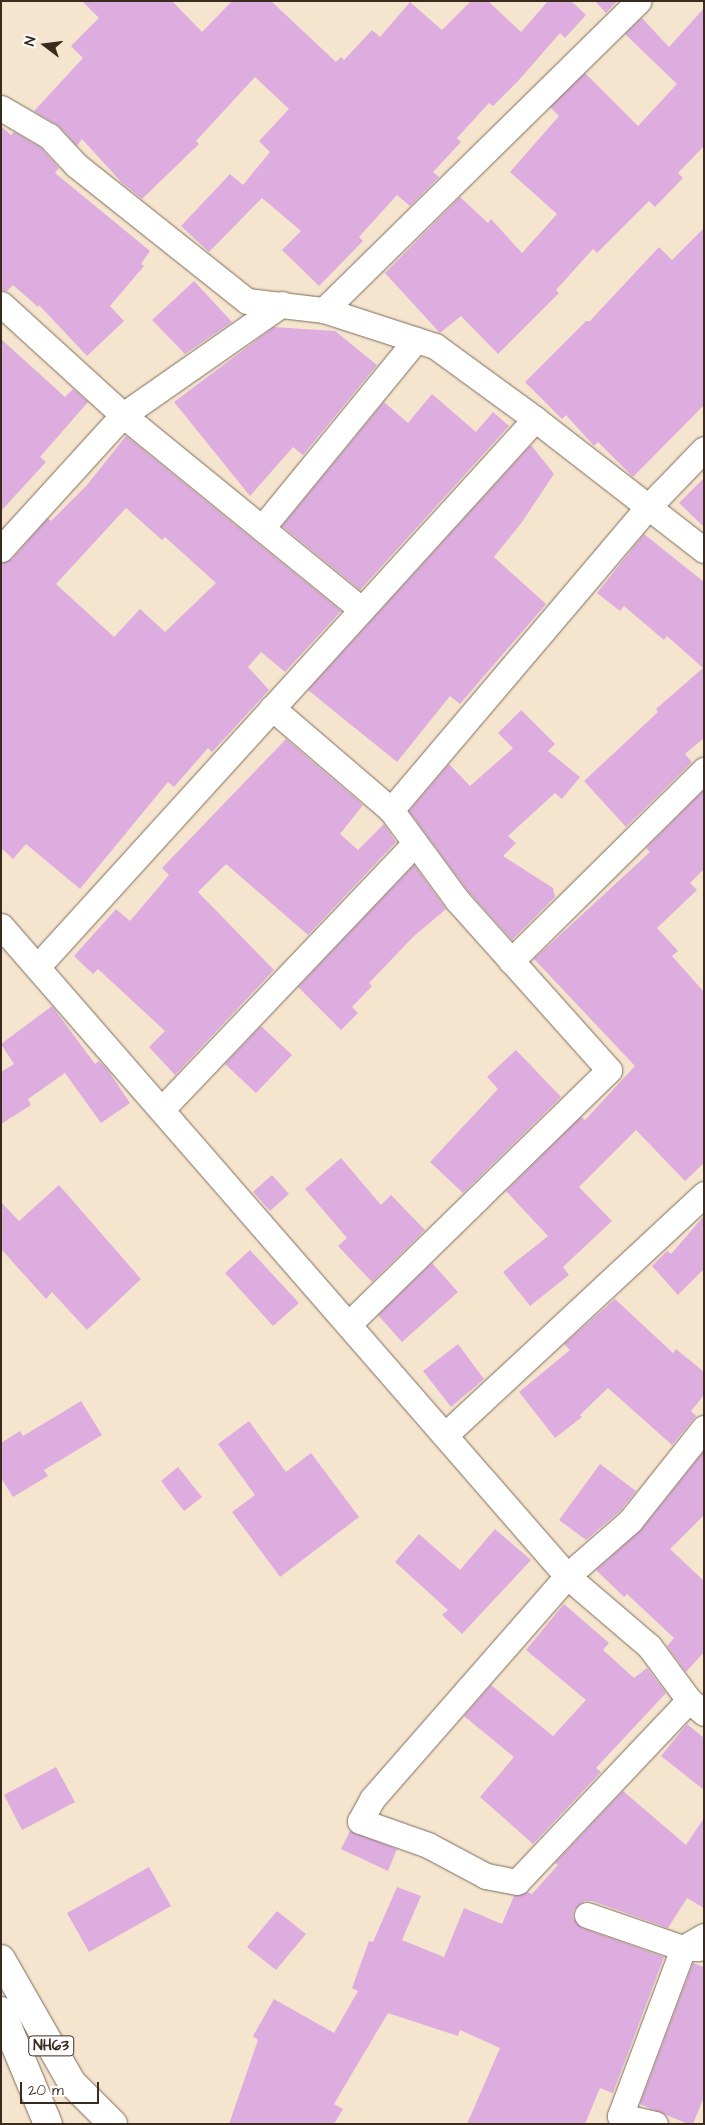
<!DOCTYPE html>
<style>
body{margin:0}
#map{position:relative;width:705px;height:2125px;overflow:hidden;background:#f6e5ce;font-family:"Architects Daughter",sans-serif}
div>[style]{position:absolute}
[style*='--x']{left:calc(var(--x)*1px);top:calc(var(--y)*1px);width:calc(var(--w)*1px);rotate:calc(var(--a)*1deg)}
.building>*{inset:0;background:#ddaddf}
.roads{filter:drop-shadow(0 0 1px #7c6b5c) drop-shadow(0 0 1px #7c6b5c)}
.street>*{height:25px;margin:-12.5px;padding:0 12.5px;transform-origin:12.5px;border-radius:12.5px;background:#fff}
.highway>*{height:28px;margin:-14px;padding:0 14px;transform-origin:14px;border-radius:14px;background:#fff}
span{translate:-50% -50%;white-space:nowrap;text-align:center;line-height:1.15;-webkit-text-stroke:5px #fff;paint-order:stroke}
.shield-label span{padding:1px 4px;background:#fff;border:1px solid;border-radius:4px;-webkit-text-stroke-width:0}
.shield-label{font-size:15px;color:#3b2a1e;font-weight:700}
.frame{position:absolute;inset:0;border:2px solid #3b2a1e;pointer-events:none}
.north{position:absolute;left:20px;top:20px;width:50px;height:50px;-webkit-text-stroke:4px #fff;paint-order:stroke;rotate:285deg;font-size:14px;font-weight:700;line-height:20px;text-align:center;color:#3b2a1e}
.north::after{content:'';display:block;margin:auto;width:18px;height:22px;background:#3b2a1e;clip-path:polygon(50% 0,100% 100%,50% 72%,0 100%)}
.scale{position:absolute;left:20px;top:2082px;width:79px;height:22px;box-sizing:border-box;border:2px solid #3b2a1e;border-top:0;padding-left:6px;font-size:15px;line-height:18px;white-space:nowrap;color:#3b2a1e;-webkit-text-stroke:4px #fff;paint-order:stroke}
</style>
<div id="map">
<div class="building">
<i style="clip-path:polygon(82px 1px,172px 1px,202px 32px,232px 1px,271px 1px,336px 62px,341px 57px,344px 60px,372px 30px,380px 37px,410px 2px,442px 30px,471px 1px,488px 1px,521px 32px,548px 1px,571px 1px,586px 15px,565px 38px,560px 33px,519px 80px,493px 106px,489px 103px,457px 138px,461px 142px,433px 172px,439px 177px,410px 206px,397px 195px,359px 237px,363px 241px,319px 286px,282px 250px,301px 231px,262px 198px,209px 252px,181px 226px,230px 174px,243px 185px,270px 152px,259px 141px,289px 109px,255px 77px,196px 141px,199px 144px,142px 199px,122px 183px,82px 139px,77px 146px,59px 126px,34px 111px,83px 58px,71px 46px,99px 18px)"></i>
<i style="clip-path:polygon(595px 1px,617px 1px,606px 13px)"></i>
<i style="clip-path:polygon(704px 8px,704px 146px,678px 173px,683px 178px,655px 207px,649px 201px,597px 253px,593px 249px,556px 290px,559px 293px,498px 354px,461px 316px,440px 333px,385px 273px,460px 197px,488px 223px,491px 219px,522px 253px,557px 214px,510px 172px,559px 116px,550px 107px,585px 73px,638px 126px,677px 84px,625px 34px,642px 18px,669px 47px)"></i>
<i style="clip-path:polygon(1px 126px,11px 135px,14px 132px,40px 147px,59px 168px,55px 173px,150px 251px,141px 264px,144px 266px,110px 306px,124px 321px,87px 356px,39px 305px,38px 307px,13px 285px,7px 291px,1px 290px)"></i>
<i style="clip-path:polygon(704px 228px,704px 405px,633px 477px,598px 442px,594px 446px,566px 415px,562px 419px,525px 382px,586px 321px,590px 321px,659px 247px,672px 260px)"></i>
<i style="clip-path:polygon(194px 281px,232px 322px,185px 354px,152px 320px)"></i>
<i style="clip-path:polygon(274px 327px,335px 331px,377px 365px,303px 455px,293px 447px,250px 496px,174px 402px)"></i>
<i style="clip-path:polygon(1px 339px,65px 397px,73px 389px,88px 402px,40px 457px,46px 462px,1px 511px)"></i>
<i style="clip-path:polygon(432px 394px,476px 432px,493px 412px,509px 426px,360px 590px,282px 526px,384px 402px,408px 423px)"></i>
<i style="clip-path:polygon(evenodd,126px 436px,341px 611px,285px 672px,261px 652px,248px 667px,269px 690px,212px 752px,208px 748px,174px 787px,168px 782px,80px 889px,26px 844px,13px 859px,1px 848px,1px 563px,12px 559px,48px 518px,51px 521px,87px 485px,126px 436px,126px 508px,162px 540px,165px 537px,216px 583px,165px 632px,140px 609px,114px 637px,56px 584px,126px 508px)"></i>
<i style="clip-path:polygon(531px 445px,554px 474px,522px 522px,494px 557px,546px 604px,460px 704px,450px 696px,397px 762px,308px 690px)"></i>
<i style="clip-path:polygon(704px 478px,704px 527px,679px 503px)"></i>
<i style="clip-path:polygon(644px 534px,704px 582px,704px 738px,685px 754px,692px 762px,626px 827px,584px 781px,658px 712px,656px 709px,703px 668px,667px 636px,664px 640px,624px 606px,620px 611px,597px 593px)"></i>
<i style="clip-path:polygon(521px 710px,555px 744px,548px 751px,580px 777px,562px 799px,555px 793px,508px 836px,516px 843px,503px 856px,553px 888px,555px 897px,512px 940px,468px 891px,409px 811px,449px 764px,470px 786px,513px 748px,498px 733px)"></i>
<i style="clip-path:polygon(286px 739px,363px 805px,340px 834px,358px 850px,384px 824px,396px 842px,308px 935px,226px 864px,198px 892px,274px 970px,175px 1075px,149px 1047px,165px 1031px,98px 969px,93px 974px,74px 956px,116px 909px,130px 921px,169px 875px,162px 868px)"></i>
<i style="clip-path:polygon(704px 790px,704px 869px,690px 883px,697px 890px,657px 928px,678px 951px,672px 956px,704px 992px,704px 1163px,685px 1181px,636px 1130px,579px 1187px,612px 1221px,563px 1267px,569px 1275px,530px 1306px,503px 1272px,548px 1236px,506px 1191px,581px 1117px,585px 1120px,635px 1066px,534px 959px,650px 852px,646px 848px)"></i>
<i style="clip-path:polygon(414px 865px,446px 909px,414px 936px,369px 983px,372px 986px,352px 1007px,358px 1013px,341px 1030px,298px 987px)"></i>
<i style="clip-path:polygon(52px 1006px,95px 1064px,99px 1061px,107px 1069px,130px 1103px,101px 1123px,65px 1073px,28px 1099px,31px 1105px,1px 1124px,1px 1072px,14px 1064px,1px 1044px)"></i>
<i style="clip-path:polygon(261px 1026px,292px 1055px,256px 1093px,225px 1064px)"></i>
<i style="clip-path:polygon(516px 1050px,561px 1097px,463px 1193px,430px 1162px,498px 1089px,487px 1077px)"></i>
<i style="clip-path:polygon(341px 1158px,381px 1205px,391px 1195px,425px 1230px,372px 1282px,338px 1246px,347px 1238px,305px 1189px)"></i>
<i style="clip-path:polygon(272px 1175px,289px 1194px,270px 1211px,253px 1192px)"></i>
<i style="clip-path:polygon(59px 1185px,141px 1279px,87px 1330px,52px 1292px,46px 1299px,1px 1249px,1px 1202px,19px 1221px)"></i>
<i style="clip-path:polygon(704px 1216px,704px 1269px,678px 1295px,652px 1266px,667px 1251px,671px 1254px)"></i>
<i style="clip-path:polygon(250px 1250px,299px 1303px,273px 1326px,225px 1273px)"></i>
<i style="clip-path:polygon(432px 1263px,458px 1292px,402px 1342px,378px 1315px)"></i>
<i style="clip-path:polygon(615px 1299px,673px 1353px,676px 1349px,704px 1372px,704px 1395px,691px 1411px,696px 1416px,672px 1445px,608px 1388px,580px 1415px,582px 1417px,555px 1438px,519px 1392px,570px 1350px,564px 1344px)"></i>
<i style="clip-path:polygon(458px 1344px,484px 1379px,451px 1407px,423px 1371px)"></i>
<i style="clip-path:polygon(81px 1401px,102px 1435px,44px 1470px,48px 1476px,13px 1497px,1px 1478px,1px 1443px,20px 1431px,23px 1436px)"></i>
<i style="clip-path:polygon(249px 1421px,286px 1472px,311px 1453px,359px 1517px,280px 1577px,232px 1512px,255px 1495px,218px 1444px)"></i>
<i style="clip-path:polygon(704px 1451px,704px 1515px,670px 1549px,704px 1581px,704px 1652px,686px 1672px,667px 1646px,674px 1638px,627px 1594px,624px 1597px,596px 1570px,641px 1530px)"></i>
<i style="clip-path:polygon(600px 1464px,636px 1491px,620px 1511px,586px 1540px,559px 1520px)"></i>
<i style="clip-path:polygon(178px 1467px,202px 1497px,184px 1511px,161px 1481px)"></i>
<i style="clip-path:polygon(495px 1529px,531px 1560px,462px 1634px,442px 1615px,448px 1610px,395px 1562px,419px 1534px,460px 1570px)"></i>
<i style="clip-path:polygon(564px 1604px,609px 1643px,603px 1650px,634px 1678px,647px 1668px,666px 1693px,596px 1768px,601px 1772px,533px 1844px,480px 1797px,514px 1757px,464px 1716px,491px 1685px,553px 1736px,586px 1700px,526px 1650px)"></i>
<i style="clip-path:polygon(687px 1724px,704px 1738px,704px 1790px,661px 1756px)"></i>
<i style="clip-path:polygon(56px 1767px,75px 1802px,22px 1830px,4px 1795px)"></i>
<i style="clip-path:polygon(623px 1791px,686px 1845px,704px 1818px,704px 1908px,687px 1898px,668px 1928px,592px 1901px,584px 1901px,574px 1910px,573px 1918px,582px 1928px,664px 1957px,613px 2093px,600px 2088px,585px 2124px,467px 2124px,500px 2048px,460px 2030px,458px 2036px,388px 2013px,334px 2104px,343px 2109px,334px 2124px,229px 2124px,258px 2040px,253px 2036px,274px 1999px,334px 2033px,358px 1991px,352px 1988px,369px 1941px,373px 1942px,397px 1887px,421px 1896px,402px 1940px,444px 1957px,464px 1908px,502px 1924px,514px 1896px,527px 1892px,532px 1894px,558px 1865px,555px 1863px)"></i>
<i style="clip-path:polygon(350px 1831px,397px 1849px,388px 1871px,341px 1849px)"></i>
<i style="clip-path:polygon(149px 1867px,171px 1906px,89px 1952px,67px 1913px)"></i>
<i style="clip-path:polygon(277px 1911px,306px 1934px,276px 1970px,247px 1947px)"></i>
<i style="clip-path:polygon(693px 1963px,704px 1967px,704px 2097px,693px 2124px,688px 2124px,640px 2104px)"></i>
</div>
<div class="roads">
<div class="street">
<i style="--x:1;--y:108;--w:56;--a:30.3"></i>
<i style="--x:49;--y:136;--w:40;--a:47"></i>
<i style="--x:76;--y:165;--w:218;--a:38.5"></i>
<i style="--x:247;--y:301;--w:78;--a:6.7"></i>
<i style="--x:324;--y:310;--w:117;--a:18"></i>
<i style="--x:435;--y:346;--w:124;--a:36.1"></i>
<i style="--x:535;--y:419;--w:214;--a:37.8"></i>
<i style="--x:1;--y:304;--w:165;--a:42.3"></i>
<i style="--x:123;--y:415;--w:308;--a:39.2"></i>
<i style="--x:324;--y:310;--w:441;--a:-44.5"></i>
<i style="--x:262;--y:528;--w:243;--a:-50.7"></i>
<i style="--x:1;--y:549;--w:181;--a:-47.7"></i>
<i style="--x:123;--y:415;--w:194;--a:-34.9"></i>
<i style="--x:272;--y:708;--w:157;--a:40.6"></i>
<i style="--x:391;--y:810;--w:112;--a:53.7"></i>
<i style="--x:457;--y:900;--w:228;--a:48.2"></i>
<i style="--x:609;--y:1070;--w:363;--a:135.7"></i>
<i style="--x:391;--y:810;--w:399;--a:-49.7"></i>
<i style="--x:649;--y:506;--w:79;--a:-46"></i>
<i style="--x:1;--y:926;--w:862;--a:48.95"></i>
<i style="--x:567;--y:1576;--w:108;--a:40.5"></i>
<i style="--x:649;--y:1646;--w:67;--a:53.5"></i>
<i style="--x:689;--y:1700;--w:20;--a:41"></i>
<i style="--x:511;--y:961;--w:272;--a:-44.7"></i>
<i style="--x:38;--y:966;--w:739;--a:-47.74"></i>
<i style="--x:162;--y:1109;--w:367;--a:-46.4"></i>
<i style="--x:445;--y:1435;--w:354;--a:-42.9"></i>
<i style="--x:689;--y:1700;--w:250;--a:133.4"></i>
<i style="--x:517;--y:1882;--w:32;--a:-169"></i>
<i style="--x:486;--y:1876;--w:66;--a:-151.9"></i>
<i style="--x:428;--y:1845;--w:72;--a:-160.6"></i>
<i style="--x:360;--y:1821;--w:25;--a:-61"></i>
<i style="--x:372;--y:1799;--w:296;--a:-48.8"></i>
<i style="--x:567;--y:1576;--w:84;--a:-41.1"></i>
<i style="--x:630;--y:1521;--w:119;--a:-51.5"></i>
<i style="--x:587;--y:1915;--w:102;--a:19"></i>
<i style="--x:683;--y:1948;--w:16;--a:0"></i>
<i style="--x:655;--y:2124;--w:36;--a:-167"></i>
<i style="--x:620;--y:2116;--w:179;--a:-69.4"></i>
<i style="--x:683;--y:1948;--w:24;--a:-30"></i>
</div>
<div class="highway">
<i style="--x:1;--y:1959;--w:143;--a:60.2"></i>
<i style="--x:72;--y:2083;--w:58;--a:45"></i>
<i style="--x:1;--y:2011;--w:122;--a:67.4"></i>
</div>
</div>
<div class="shield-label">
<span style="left:51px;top:2046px">NH63</span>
</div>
<div class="frame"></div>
<div class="north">N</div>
<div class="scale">20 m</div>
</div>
